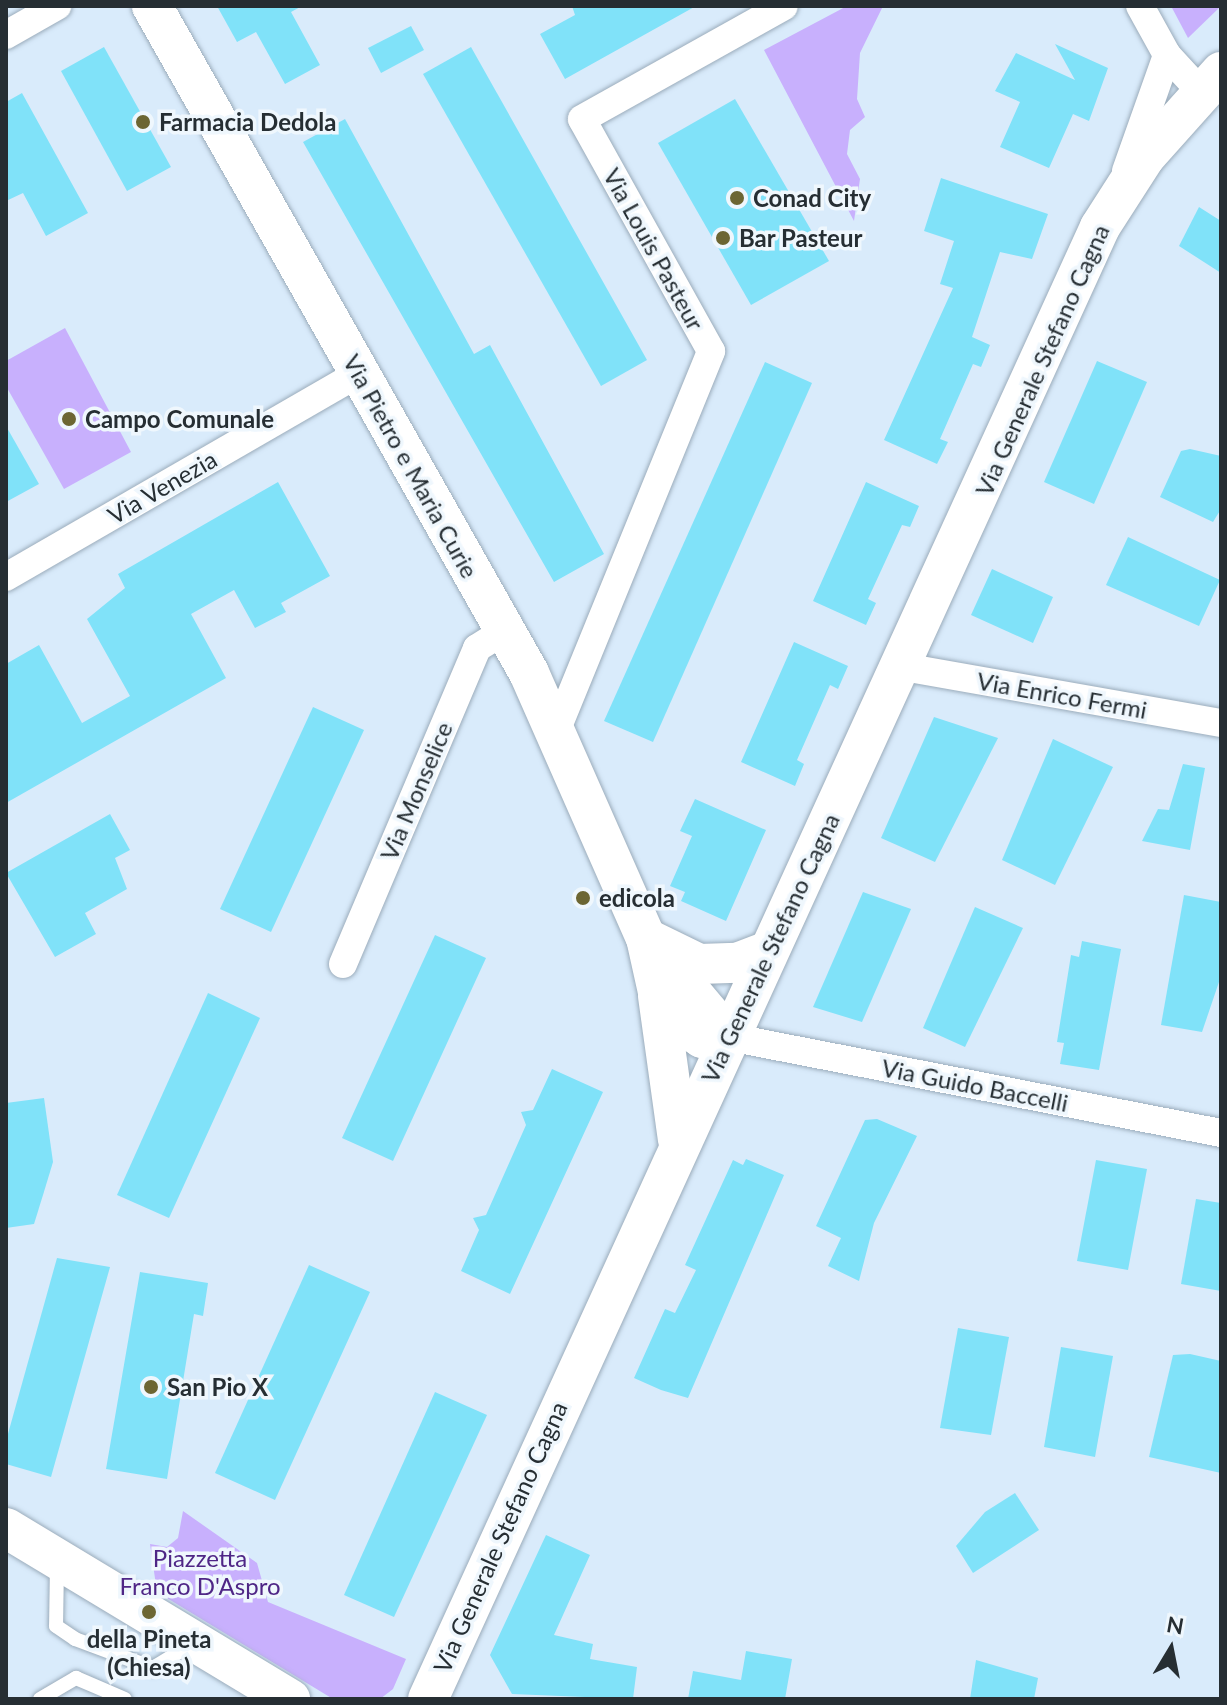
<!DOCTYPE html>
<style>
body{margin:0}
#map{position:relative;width:1227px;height:1705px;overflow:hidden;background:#d9ebfb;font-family:Lato,sans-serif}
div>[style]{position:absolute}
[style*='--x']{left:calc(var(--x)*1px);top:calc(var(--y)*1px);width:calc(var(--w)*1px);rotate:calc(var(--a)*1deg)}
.green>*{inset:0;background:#c8b0fd}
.building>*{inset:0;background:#80e2f9}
.roads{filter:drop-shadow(0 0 2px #9bacbb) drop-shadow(0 0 2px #9bacbb)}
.lane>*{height:14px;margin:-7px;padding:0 7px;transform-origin:7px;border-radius:7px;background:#fff}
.street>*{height:28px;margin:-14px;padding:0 14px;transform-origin:14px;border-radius:14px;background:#fff}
.secondary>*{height:40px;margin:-20px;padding:0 20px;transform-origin:20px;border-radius:20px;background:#fff}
.dots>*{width:22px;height:22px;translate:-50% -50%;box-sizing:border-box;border:4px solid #eff7fd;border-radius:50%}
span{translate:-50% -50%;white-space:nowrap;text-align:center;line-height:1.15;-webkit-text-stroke:7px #eff7fd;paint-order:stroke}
.poi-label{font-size:24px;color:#262e33;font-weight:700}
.left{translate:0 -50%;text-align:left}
.street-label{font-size:24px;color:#262e33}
.park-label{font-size:24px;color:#4f2686}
.frame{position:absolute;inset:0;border:8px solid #262e33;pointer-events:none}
.north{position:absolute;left:1131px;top:1609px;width:80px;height:80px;-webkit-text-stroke:6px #eff7fd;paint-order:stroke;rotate:10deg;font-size:22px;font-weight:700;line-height:32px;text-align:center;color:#262e33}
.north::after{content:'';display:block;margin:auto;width:28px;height:36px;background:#262e33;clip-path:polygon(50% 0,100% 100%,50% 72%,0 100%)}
</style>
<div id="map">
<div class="green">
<i style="clip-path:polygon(847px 6px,883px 6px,860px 53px,857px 99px,865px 117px,850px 130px,847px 154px,860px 179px,854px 221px,764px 50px)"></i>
<i style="clip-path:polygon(1171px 6px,1221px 6px,1188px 38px)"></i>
<i style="clip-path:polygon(65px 328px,131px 452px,64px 489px,6px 386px,6px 361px)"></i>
<i style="clip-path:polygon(183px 1511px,257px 1563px,268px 1602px,406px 1659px,393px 1689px,380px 1699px,333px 1699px,157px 1592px,150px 1544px,167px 1547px,178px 1538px)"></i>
</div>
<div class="building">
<i style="clip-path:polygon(217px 6px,302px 6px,291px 12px,320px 65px,285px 84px,256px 32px,237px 42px)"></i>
<i style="clip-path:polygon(572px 6px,696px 6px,565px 79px,540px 34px,575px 15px)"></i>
<i style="clip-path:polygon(411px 26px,424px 50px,381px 73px,368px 48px)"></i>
<i style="clip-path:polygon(1055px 44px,1108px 68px,1089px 121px,1073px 114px,1049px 168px,1000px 147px,1020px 102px,995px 91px,1016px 53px,1075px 80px)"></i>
<i style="clip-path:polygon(104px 47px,171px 167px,127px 191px,61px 71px)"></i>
<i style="clip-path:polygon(471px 47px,647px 360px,601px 386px,423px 74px)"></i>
<i style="clip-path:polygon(22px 93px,88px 213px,46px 236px,23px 193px,6px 201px,6px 102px)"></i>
<i style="clip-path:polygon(735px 99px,829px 261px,751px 305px,658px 143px)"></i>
<i style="clip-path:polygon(345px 119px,474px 354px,490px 345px,604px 554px,554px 582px,303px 142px)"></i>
<i style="clip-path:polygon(941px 178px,1048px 214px,1032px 259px,1000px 252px,972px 337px,990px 345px,981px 367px,973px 364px,940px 439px,948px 442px,937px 464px,884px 440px,953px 288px,940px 284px,954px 241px,924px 231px)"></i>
<i style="clip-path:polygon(1199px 207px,1221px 221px,1221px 273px,1179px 246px)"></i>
<i style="clip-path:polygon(1097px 361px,1147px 382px,1094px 504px,1044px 482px)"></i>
<i style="clip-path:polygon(765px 362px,812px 383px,653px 742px,604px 721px)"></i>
<i style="clip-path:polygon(6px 426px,39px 484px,6px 502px)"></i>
<i style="clip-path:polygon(1190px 449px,1221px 456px,1221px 509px,1213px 522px,1160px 497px,1181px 451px)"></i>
<i style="clip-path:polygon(278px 482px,330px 576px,281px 603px,286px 612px,255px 628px,234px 590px,191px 614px,226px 678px,6px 803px,6px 664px,39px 645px,82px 723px,130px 696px,87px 619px,125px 588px,118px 574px)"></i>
<i style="clip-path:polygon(866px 482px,919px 506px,910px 527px,902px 525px,868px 599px,876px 603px,866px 625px,813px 601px)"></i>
<i style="clip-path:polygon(1128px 537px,1220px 580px,1199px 626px,1106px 585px)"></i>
<i style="clip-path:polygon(992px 569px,1053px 597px,1033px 643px,971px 615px)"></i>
<i style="clip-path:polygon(794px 642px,848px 666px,838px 689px,830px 685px,797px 760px,804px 764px,795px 786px,741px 762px)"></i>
<i style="clip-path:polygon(313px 707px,364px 730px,271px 932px,220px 909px)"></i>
<i style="clip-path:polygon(934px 717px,998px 738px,935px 862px,881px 838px)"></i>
<i style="clip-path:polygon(1053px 739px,1113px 767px,1055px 885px,1002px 860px)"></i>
<i style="clip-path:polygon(1183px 764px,1205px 768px,1190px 850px,1142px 841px,1158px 809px,1169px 810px)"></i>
<i style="clip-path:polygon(695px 799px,766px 830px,726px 921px,681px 901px,685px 892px,670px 886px,692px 836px,680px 831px)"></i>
<i style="clip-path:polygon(110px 814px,130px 850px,115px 858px,127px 889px,85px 913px,96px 934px,55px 957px,6px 873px)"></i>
<i style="clip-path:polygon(863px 892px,911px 909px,862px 1022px,813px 1007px)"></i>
<i style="clip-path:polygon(1184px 895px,1221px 902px,1221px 976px,1202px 1032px,1161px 1025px)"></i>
<i style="clip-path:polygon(975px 907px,1023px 928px,965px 1047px,923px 1028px)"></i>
<i style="clip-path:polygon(435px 935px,486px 958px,393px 1161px,342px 1138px)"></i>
<i style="clip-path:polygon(1082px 941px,1121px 949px,1099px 1070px,1060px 1064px,1064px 1043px,1057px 1042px,1071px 955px,1079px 957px)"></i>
<i style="clip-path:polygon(208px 993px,260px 1018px,169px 1218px,117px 1195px)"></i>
<i style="clip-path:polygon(552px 1069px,603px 1092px,510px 1294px,461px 1271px,479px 1230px,473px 1218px,486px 1215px,526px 1125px,521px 1112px,533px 1110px)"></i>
<i style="clip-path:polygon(44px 1098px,53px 1162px,43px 1195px,34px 1224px,6px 1228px,6px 1103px)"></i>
<i style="clip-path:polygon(877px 1119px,917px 1136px,874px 1223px,859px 1281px,828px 1266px,841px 1238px,816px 1226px,865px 1120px)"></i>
<i style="clip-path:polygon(746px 1159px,784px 1175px,688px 1398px,661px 1390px,634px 1378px,665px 1309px,675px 1313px,696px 1270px,685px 1265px,733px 1160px,743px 1165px)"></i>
<i style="clip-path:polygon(1096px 1160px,1147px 1169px,1128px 1270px,1077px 1261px)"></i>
<i style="clip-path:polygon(1196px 1199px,1221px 1203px,1221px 1291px,1181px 1284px)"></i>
<i style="clip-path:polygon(57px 1258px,110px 1267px,51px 1477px,6px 1464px,6px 1441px)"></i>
<i style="clip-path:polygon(309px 1265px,370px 1292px,275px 1500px,215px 1473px)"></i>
<i style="clip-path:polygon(140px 1272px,208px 1283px,203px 1316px,194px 1314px,167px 1479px,106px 1469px)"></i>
<i style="clip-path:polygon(958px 1328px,1009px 1337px,991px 1435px,940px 1428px)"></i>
<i style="clip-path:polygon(1061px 1347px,1113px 1356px,1095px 1457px,1044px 1447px)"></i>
<i style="clip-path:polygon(1190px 1354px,1221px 1361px,1221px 1473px,1149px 1457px,1173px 1355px)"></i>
<i style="clip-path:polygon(435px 1392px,487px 1415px,394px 1617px,344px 1595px)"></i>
<i style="clip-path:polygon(1015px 1493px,1039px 1530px,973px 1573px,956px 1546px,985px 1512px)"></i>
<i style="clip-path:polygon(546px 1535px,590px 1555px,554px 1635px,593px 1644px,590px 1659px,637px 1667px,633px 1699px,512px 1694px,490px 1655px)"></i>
<i style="clip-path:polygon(746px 1651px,792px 1659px,785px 1699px,688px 1699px,693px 1671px,741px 1680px)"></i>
<i style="clip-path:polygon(976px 1660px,1038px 1678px,1034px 1699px,970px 1699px)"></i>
</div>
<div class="roads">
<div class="lane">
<i style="--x:57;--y:1565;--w:61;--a:90.9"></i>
<i style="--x:56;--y:1626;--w:23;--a:34"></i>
<i style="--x:75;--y:1639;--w:83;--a:20.4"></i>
<i style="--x:153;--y:1668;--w:46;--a:-31.6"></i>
<i style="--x:40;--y:1699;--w:42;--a:-30.3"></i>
<i style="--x:76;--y:1678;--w:53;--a:23.2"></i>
</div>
<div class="street">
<i style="--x:1140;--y:6;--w:56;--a:61.1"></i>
<i style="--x:1167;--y:55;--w:52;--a:47.4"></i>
<i style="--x:6;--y:35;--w:59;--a:-29.6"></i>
<i style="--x:1126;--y:171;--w:123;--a:-70.5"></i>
<i style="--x:6;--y:577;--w:409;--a:-30"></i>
<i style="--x:903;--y:667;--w:323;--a:10"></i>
<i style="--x:557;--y:729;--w:408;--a:-67.8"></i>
<i style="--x:711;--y:351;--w:265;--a:-119.1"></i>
<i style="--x:582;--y:119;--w:231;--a:-29.2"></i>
<i style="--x:343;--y:964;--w:343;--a:-67"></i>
<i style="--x:477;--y:648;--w:32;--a:-32"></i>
<i style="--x:729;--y:1037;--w:501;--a:11.04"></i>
</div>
<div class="secondary">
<i style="--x:152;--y:6;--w:766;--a:60.52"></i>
<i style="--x:529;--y:673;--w:290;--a:66.2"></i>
<i style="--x:646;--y:938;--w:55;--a:77.5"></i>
<i style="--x:658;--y:992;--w:39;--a:55"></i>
<i style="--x:680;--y:1024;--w:26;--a:32"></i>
<i style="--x:702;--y:1038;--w:27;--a:-2"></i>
<i style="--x:646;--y:938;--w:59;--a:26.1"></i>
<i style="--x:699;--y:964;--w:38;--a:-2"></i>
<i style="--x:737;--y:963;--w:33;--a:-21"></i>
<i style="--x:672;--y:953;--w:37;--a:66"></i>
<i style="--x:687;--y:987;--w:65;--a:50"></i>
<i style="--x:658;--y:996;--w:145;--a:82.1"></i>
<i style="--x:6;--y:1528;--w:332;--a:31.1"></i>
<i style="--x:428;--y:1699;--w:1618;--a:-65.46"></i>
<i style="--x:1100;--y:227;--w:83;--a:-57.3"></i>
<i style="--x:1145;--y:157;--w:114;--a:-48.2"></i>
</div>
</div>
<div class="dots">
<i style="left:143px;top:122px;background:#6c6633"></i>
<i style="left:737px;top:198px;background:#6c6633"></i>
<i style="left:723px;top:238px;background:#6c6633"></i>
<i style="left:69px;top:419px;background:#6c6633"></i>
<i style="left:583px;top:898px;background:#6c6633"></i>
<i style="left:151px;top:1387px;background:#6c6633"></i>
<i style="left:149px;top:1612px;background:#6c6633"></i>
</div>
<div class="poi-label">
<span class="left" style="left:159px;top:122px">Farmacia Dedola</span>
<span class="left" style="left:753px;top:198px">Conad City</span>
<span class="left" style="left:739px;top:238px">Bar Pasteur</span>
<span class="left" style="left:85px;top:419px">Campo Comunale</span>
<span class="left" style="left:599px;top:898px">edicola</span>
<span class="left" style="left:167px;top:1387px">San Pio X</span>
<span style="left:149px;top:1653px">della Pineta<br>(Chiesa)</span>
</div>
<div class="street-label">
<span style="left:654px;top:249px;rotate:61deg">Via Louis Pasteur</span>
<span style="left:1042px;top:360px;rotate:-66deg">Via Generale Stefano Cagna</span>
<span style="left:411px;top:466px;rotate:61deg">Via Pietro e Maria Curie</span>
<span style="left:162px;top:487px;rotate:-30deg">Via Venezia</span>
<span style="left:1062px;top:695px;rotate:10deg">Via Enrico Fermi</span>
<span style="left:416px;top:791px;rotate:-67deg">Via Monselice</span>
<span style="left:770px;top:948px;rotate:-65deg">Via Generale Stefano Cagna</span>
<span style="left:975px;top:1085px;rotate:11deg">Via Guido Baccelli</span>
<span style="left:500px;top:1537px;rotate:-66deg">Via Generale Stefano Cagna</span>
</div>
<div class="park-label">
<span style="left:200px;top:1572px">Piazzetta<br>Franco D'Aspro</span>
</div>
<div class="frame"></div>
<div class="north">N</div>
</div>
